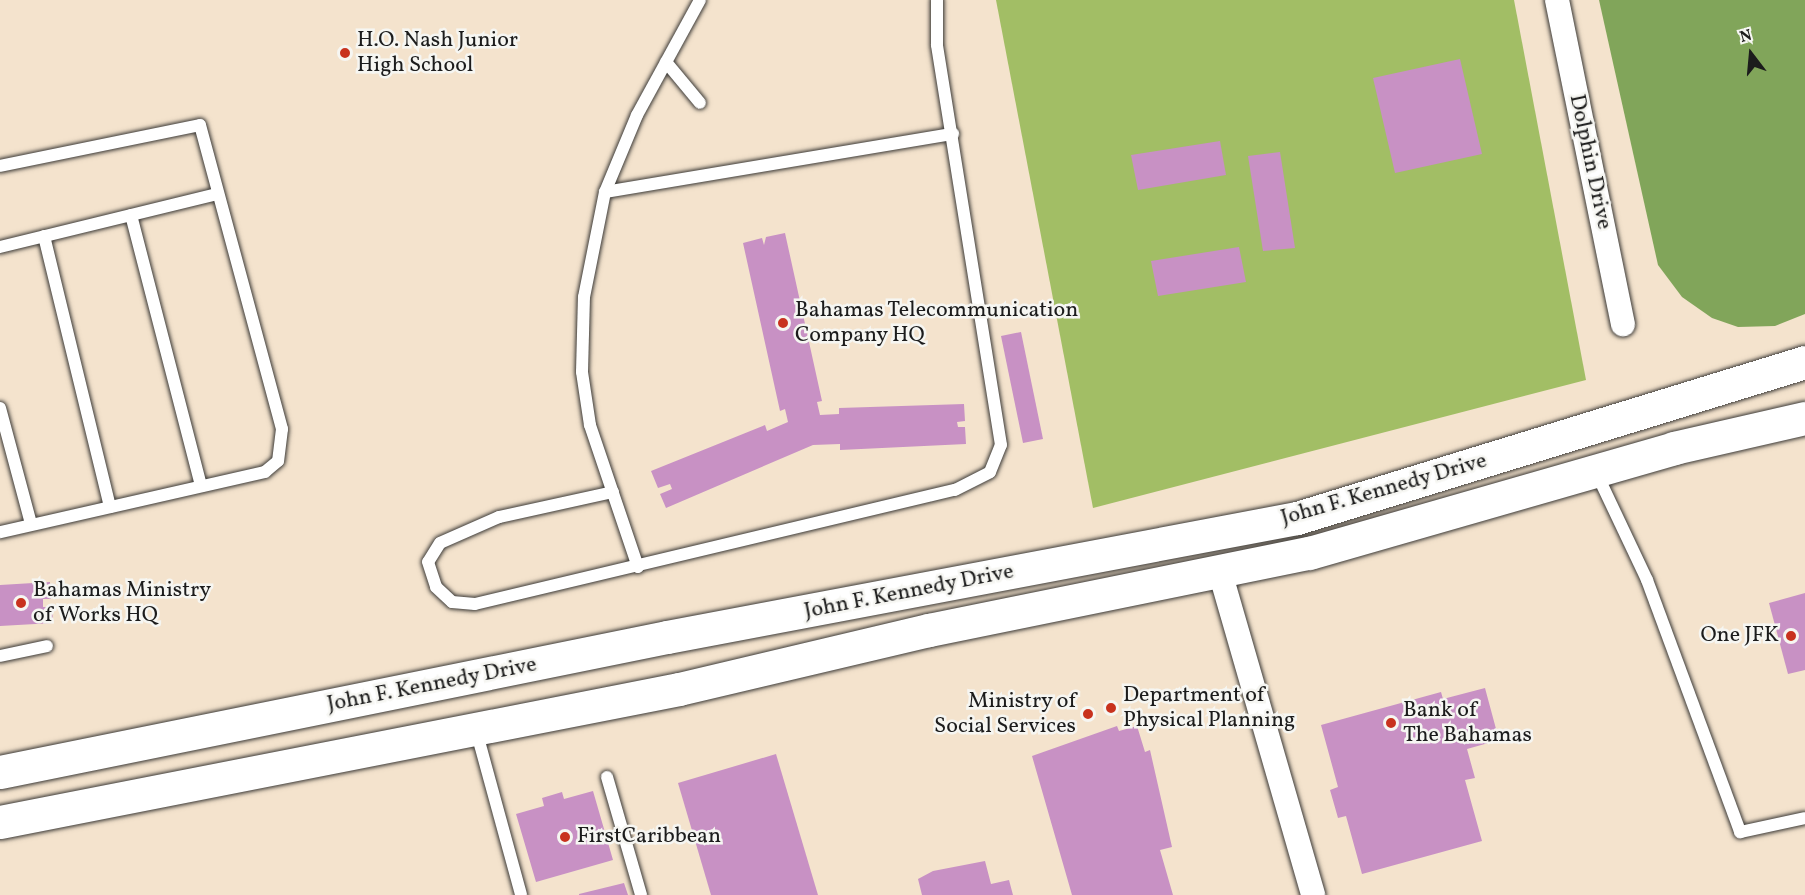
<!DOCTYPE html>
<style>
body{margin:0}
#map{position:relative;width:1805px;height:895px;overflow:hidden;background:#f4e3cd;font-family:Vollkorn,serif}
div>[style]{position:absolute}
[style*='--x']{left:calc(var(--x)*1px);top:calc(var(--y)*1px);width:calc(var(--w)*1px);rotate:calc(var(--a)*1deg)}
.green>*{inset:0;background:#a2be65}
.forest>*{inset:0;background:#81a55a}
.building>*{inset:0;background:#c891c4}
.roads{filter:drop-shadow(0 0 2px #3c3a37) drop-shadow(0 0 2px #3c3a37)}
.lane>*{height:12px;margin:-6px;padding:0 6px;transform-origin:6px;border-radius:6px;background:#fff}
.street>*{height:24px;margin:-12px;padding:0 12px;transform-origin:12px;border-radius:12px;background:#fff}
.highway>*{height:33px;margin:-16.5px;padding:0 16.5px;transform-origin:16.5px;border-radius:16.5px;background:#fff}
.dots>*{width:16px;height:16px;translate:-50% -50%;box-sizing:border-box;border:3px solid #f6f6f2;border-radius:50%}
span{translate:-50% -50%;white-space:nowrap;text-align:center;line-height:1.15;-webkit-text-stroke:5px #f6f6f2;paint-order:stroke}
.poi-label{font-size:22px;color:#1c1c1c}
.left{translate:0 -50%;text-align:left}
.right{translate:-100% -50%;text-align:right}
.street-label{font-size:22px;color:#1c1c1c}
.north{position:absolute;left:1721px;top:24px;width:60px;height:60px;-webkit-text-stroke:4px #f6f6f2;paint-order:stroke;rotate:344deg;font-size:16px;font-weight:700;line-height:24px;text-align:center;color:#1c1c1c}
.north::after{content:'';display:block;margin:auto;width:21px;height:27px;background:#1c1c1c;clip-path:polygon(50% 0,100% 100%,50% 72%,0 100%)}
</style>
<div id="map">
<div class="green">
<i style="clip-path:polygon(996px 0,1514px 0,1586px 380px,1093px 508px)"></i>
</div>
<div class="forest">
<i style="clip-path:polygon(1599px 0,1805px 0,1805px 314px,1775px 326px,1738px 327px,1712px 318px,1682px 297px,1658px 265px)"></i>
</div>
<div class="building">
<i style="clip-path:polygon(1460px 59px,1482px 154px,1395px 173px,1373px 78px)"></i>
<i style="clip-path:polygon(1220px 141px,1226px 175px,1138px 190px,1131px 155px)"></i>
<i style="clip-path:polygon(1280px 152px,1295px 248px,1263px 251px,1248px 156px)"></i>
<i style="clip-path:polygon(785px 233px,822px 401px,817px 402px,820px 415px,839px 414px,839px 408px,964px 404px,965px 421px,957px 422px,958px 427px,965px 427px,966px 444px,840px 450px,840px 444px,813px 445px,666px 508px,660px 494px,672px 489px,670px 484px,658px 488px,651px 471px,765px 425px,767px 431px,788px 422px,785px 409px,780px 411px,743px 243px,762px 238px,764px 245px,766px 237px)"></i>
<i style="clip-path:polygon(1239px 247px,1246px 282px,1158px 296px,1151px 261px)"></i>
<i style="clip-path:polygon(1021px 332px,1043px 439px,1023px 443px,1001px 336px)"></i>
<i style="clip-path:polygon(50px 582px,51px 599px,43px 599px,43px 607px,52px 607px,53px 623px,0 626px,0 585px)"></i>
<i style="clip-path:polygon(1805px 593px,1805px 670px,1788px 674px,1769px 603px)"></i>
<i style="clip-path:polygon(1485px 688px,1499px 740px,1467px 749px,1475px 778px,1465px 780px,1482px 841px,1362px 874px,1346px 816px,1338px 818px,1330px 790px,1338px 787px,1321px 725px,1441px 692px,1443px 699px)"></i>
<i style="clip-path:polygon(1117px 726px,1119px 731px,1137px 726px,1145px 752px,1150px 750px,1172px 847px,1160px 850px,1173px 895px,1072px 895px,1032px 756px)"></i>
<i style="clip-path:polygon(776px 754px,818px 895px,711px 895px,678px 783px)"></i>
<i style="clip-path:polygon(593px 791px,613px 860px,536px 882px,516px 814px,544px 806px,542px 798px,562px 792px,564px 799px)"></i>
<i style="clip-path:polygon(985px 861px,991px 884px,1009px 880px,1013px 895px,922px 895px,918px 879px,933px 871px)"></i>
<i style="clip-path:polygon(624px 883px,628px 895px,579px 895px,579px 894px)"></i>
</div>
<div class="roads">
<div class="lane">
<i style="--x:666;--y:62;--w:53;--a:50.3"></i>
<i style="--x:0;--y:166;--w:204;--a:-11.6"></i>
<i style="--x:200;--y:125;--w:315;--a:74.9"></i>
<i style="--x:282;--y:429;--w:32;--a:97"></i>
<i style="--x:278;--y:461;--w:17;--a:140"></i>
<i style="--x:265;--y:472;--w:272;--a:167.2"></i>
<i style="--x:605;--y:192;--w:353;--a:-9.5"></i>
<i style="--x:131;--y:215;--w:280;--a:75.5"></i>
<i style="--x:44;--y:236;--w:279;--a:76.3"></i>
<i style="--x:0;--y:247;--w:224;--a:-13.7"></i>
<i style="--x:0;--y:408;--w:120;--a:75"></i>
<i style="--x:1596;--y:472;--w:119;--a:64.7"></i>
<i style="--x:1647;--y:580;--w:269;--a:69.7"></i>
<i style="--x:1740;--y:832;--w:66;--a:-12.2"></i>
<i style="--x:613;--y:492;--w:117;--a:167.6"></i>
<i style="--x:499;--y:517;--w:64;--a:156.2"></i>
<i style="--x:440;--y:543;--w:22;--a:122"></i>
<i style="--x:428;--y:562;--w:26;--a:72"></i>
<i style="--x:436;--y:587;--w:22;--a:43"></i>
<i style="--x:452;--y:602;--w:23;--a:5"></i>
<i style="--x:475;--y:604;--w:493;--a:-13.4"></i>
<i style="--x:955;--y:490;--w:39;--a:-27"></i>
<i style="--x:990;--y:472;--w:29;--a:-68"></i>
<i style="--x:1001;--y:445;--w:405;--a:-99.1"></i>
<i style="--x:937;--y:45;--w:45;--a:-90"></i>
<i style="--x:638;--y:567;--w:150;--a:-108.7"></i>
<i style="--x:590;--y:425;--w:54;--a:-98.6"></i>
<i style="--x:582;--y:372;--w:75;--a:-88.5"></i>
<i style="--x:584;--y:297;--w:107;--a:-78.7"></i>
<i style="--x:605;--y:192;--w:83;--a:-67.4"></i>
<i style="--x:637;--y:115;--w:131;--a:-61.3"></i>
<i style="--x:0;--y:656;--w:48;--a:-12"></i>
<i style="--x:476;--y:730;--w:171;--a:74.7"></i>
<i style="--x:607;--y:777;--w:123;--a:73.9"></i>
</div>
<div class="street">
<i style="--x:1557;--y:0;--w:331;--a:78.5"></i>
<i style="--x:1220;--y:572;--w:336;--a:73.9"></i>
</div>
<div class="highway">
<i style="--x:0;--y:772;--w:681;--a:-11.44"></i>
<i style="--x:667;--y:637;--w:641;--a:-10.7"></i>
<i style="--x:1297;--y:518;--w:531;--a:-17.07"></i>
<i style="--x:0;--y:822;--w:692;--a:-11.08"></i>
<i style="--x:679;--y:689;--w:257;--a:-13.3"></i>
<i style="--x:929;--y:630;--w:388;--a:-11.5"></i>
<i style="--x:1309;--y:553;--w:380;--a:-16"></i>
<i style="--x:1674;--y:448;--w:134;--a:-12.9"></i>
</div>
</div>
<div class="dots">
<i style="left:345px;top:53px;background:#c8321e"></i>
<i style="left:783px;top:323px;background:#c8321e"></i>
<i style="left:21px;top:603px;background:#c8321e"></i>
<i style="left:1791px;top:636px;background:#c8321e"></i>
<i style="left:1111px;top:708px;background:#c8321e"></i>
<i style="left:1088px;top:714px;background:#c8321e"></i>
<i style="left:1391px;top:723px;background:#c8321e"></i>
<i style="left:565px;top:837px;background:#c8321e"></i>
</div>
<div class="poi-label">
<span class="left" style="left:357px;top:53px">H.O. Nash Junior<br>High School</span>
<span class="left" style="left:795px;top:323px">Bahamas Telecommunication<br>Company HQ</span>
<span class="left" style="left:33px;top:603px">Bahamas Ministry<br>of Works HQ</span>
<span class="right" style="left:1779px;top:636px">One JFK</span>
<span class="left" style="left:1123px;top:708px">Department of<br>Physical Planning</span>
<span class="right" style="left:1076px;top:714px">Ministry of<br>Social Services</span>
<span class="left" style="left:1403px;top:723px">Bank of<br>The Bahamas</span>
<span class="left" style="left:577px;top:837px">FirstCaribbean</span>
</div>
<div class="street-label">
<span style="left:1590px;top:162px;rotate:78deg">Dolphin Drive</span>
<span style="left:1384px;top:490px;rotate:-16deg">John F. Kennedy Drive</span>
<span style="left:909px;top:592px;rotate:-11deg">John F. Kennedy Drive</span>
<span style="left:432px;top:685px;rotate:-11deg">John F. Kennedy Drive</span>
</div>
<div class="north">N</div>
</div>
